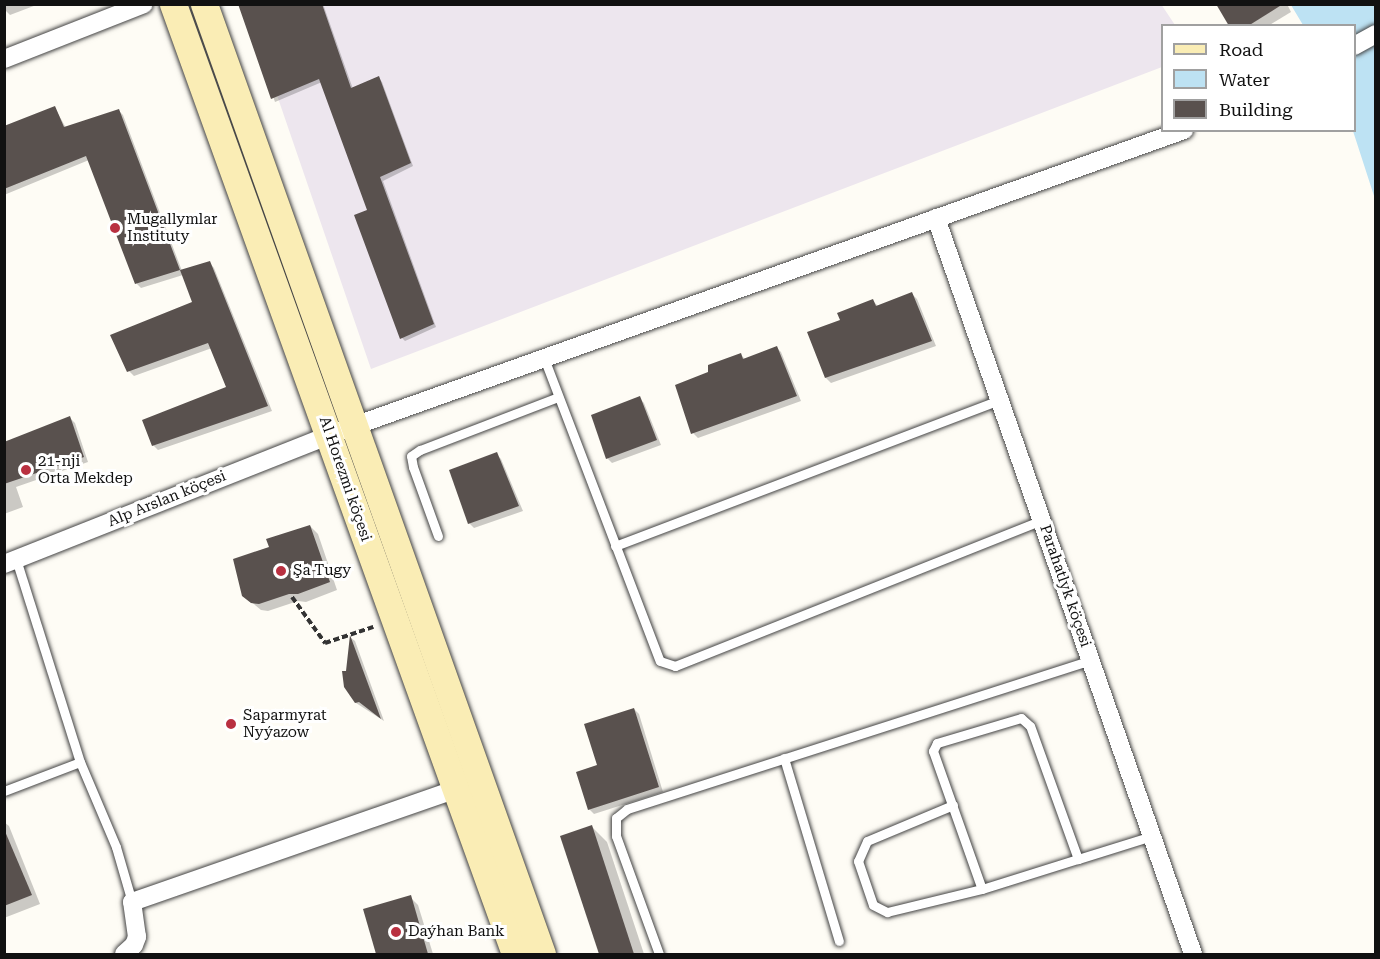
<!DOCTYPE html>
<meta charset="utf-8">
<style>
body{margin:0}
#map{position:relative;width:1380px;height:959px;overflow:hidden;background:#fefcf5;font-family:"Roboto Serif",serif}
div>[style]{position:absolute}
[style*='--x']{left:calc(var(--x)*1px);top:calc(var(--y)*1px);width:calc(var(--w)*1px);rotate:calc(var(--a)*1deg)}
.industrial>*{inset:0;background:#ede6ee}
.water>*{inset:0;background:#bde2f3}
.shadow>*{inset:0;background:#0003}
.building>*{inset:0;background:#59514e}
.path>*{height:4px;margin-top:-2px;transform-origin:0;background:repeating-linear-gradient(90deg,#333 0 6px,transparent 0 9px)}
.roads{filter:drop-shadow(0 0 2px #444) drop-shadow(0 0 2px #444)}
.lane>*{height:9px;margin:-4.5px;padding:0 4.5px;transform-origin:4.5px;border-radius:4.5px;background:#fff}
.street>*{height:18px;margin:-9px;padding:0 9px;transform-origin:9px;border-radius:9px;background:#fff}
.secondary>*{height:27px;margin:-13.5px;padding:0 13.5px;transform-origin:13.5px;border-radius:13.5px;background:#faedb5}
.dots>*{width:16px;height:16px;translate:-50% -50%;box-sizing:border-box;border:3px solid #fff;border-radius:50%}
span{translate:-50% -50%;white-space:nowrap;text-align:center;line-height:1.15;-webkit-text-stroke:6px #fff;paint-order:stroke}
.poi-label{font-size:15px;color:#111}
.left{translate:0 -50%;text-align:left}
.street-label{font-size:15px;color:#111}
.frame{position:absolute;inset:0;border:6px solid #111;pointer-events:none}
.legend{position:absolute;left:1161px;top:24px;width:195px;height:108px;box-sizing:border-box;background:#fff;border:2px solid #a0a0a0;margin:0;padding:8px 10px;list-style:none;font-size:18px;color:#111}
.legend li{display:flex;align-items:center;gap:12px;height:30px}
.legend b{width:30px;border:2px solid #a0a0a0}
</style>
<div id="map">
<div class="industrial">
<i style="clip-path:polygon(1161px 4px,1175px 25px,1162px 26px,1162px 67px,371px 369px,246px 5px)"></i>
</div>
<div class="water">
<i style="clip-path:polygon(1291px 5px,1375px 5px,1375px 199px,1353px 131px,1354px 26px,1303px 25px)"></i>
</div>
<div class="shadow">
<i style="clip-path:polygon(4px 4px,39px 4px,10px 15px,4px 9px)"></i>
<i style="clip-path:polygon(239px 4px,323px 4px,353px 89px,379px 78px,382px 82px,413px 166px,383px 181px,436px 327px,405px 341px,402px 338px,369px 211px,322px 82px,275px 102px)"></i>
<i style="clip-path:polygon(1218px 4px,1287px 4px,1291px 12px,1268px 26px,1231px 26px)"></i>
<i style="clip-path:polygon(55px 108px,66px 128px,119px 111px,123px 115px,182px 271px,209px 262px,214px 268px,272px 411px,158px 450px,153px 445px,228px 388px,212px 348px,134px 376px,129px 371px,194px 303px,183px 275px,141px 288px,137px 284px,89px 160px,4px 195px,4px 128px)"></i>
<i style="clip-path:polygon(912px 294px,917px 299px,936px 346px,831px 383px,826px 378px,841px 321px,873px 301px,879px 307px)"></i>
<i style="clip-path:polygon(776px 347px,781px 352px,801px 401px,698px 438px,693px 433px,710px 373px,740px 354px,746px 360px)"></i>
<i style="clip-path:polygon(639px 398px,644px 403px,661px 445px,612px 463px,607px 458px)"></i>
<i style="clip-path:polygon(70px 418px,75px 423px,88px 462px,16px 487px,23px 507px,4px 514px,4px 443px)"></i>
<i style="clip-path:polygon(496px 454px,501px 459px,523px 511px,474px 528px,469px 523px)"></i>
<i style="clip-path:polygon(310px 526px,318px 534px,337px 590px,306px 602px,298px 601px,268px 611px,261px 610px,243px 595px,270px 548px)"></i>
<i style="clip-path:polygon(351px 638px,355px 641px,384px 721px,356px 703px,347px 672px)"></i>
<i style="clip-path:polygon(634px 709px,639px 714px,663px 792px,594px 814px,589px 809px,599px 766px)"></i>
<i style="clip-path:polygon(4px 822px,9px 826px,40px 904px,4px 918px)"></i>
<i style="clip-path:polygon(592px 827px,607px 842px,644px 954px,600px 954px,562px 837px)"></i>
<i style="clip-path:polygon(410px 897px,418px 905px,433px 954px,378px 954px,365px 910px)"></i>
</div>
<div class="building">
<i style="clip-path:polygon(238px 4px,322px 4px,351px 88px,379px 76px,411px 163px,380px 177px,434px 324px,400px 339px,354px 215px,367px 210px,319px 79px,271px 99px)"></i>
<i style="clip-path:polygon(1216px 4px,1283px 4px,1248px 26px,1229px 26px)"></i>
<i style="clip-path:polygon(55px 106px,64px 127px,119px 109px,180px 270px,135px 284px,86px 156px,4px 189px,4px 126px)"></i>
<i style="clip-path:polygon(210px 261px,268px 406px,152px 446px,142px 420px,226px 387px,208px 343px,127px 372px,110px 335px,192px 302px,180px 270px)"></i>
<i style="clip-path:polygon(912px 292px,932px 341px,825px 378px,807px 332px,840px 320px,837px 313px,873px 299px,876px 306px)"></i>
<i style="clip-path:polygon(777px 346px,797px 396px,691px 434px,675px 385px,708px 372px,708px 365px,741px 353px,743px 359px)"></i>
<i style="clip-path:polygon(640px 396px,657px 440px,606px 459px,591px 415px)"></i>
<i style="clip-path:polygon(70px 416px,84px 457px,4px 484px,4px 442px)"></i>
<i style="clip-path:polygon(497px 452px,519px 506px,468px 524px,449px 470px)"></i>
<i style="clip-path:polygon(310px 525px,330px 582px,298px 594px,289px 594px,259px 604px,251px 603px,242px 596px,233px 559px,269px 547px,266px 539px)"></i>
<i style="clip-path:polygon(350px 635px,381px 719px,359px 702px,355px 703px,344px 687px,342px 671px,346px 671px)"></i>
<i style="clip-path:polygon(634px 708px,659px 787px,588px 810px,576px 772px,597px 765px,584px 724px)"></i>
<i style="clip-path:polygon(592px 825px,634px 954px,599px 954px,560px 836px)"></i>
<i style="clip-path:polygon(4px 829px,32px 895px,4px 906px)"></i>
<i style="clip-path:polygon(411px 895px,428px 954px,376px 954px,363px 909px)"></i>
</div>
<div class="path">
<i style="--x:292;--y:597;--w:57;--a:54.3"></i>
<i style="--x:325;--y:643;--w:51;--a:-18.4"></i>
</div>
<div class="roads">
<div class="lane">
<i style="--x:544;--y:358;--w:324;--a:69.1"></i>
<i style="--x:660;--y:661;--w:16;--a:18"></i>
<i style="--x:675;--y:666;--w:394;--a:-21.7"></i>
<i style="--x:438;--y:536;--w:73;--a:-109.9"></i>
<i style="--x:413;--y:467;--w:11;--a:-100"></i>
<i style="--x:411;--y:456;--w:11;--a:-34"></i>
<i style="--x:420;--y:450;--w:148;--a:-21"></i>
<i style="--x:615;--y:546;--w:411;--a:-20.8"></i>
<i style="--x:784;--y:758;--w:191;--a:73.3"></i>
<i style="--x:80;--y:762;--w:92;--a:67"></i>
<i style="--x:116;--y:847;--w:57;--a:73.8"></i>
<i style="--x:4;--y:791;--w:81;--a:-20.9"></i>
<i style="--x:80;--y:762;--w:213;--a:-107.5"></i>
<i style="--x:953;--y:805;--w:93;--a:157.3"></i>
<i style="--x:867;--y:841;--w:22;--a:114"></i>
<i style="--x:858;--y:861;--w:46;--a:71.2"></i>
<i style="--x:873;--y:905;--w:16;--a:27"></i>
<i style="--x:887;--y:912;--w:98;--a:-13.6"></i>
<i style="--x:1078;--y:859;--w:141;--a:-109.8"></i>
<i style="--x:1030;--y:726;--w:12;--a:-138"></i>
<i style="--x:1021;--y:718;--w:88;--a:163.4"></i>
<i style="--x:937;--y:743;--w:9;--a:117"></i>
<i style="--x:933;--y:751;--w:146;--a:70.5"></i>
<i style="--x:982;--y:889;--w:101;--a:-17.4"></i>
<i style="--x:1078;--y:859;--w:77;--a:-17.3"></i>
<i style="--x:659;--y:954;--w:126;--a:-110"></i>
<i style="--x:616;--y:836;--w:18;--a:-90"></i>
<i style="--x:616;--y:818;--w:14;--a:-39"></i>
<i style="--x:627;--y:809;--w:487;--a:-17.8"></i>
</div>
<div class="street">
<i style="--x:1354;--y:46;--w:25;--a:-29"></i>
<i style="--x:4;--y:59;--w:150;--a:-21.4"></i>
<i style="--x:936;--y:218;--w:780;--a:70.75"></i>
<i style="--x:4;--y:564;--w:350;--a:-21.6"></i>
<i style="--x:329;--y:435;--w:908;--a:-19.63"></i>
<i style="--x:124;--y:954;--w:13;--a:-42"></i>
<i style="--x:134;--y:945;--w:9;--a:-69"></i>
<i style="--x:137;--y:937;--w:35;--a:-98"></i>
<i style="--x:132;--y:902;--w:343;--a:-19.2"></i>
</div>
<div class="secondary">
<i style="--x:173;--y:4;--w:1010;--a:70.2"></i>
<i style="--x:204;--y:4;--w:1008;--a:70.41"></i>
</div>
</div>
<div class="dots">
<i style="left:115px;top:228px;background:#b93040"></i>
<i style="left:26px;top:470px;background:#b93040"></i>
<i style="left:281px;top:571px;background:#b93040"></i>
<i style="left:231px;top:724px;background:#b93040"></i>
<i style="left:396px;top:932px;background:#b93040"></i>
</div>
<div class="poi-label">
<span class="left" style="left:127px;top:228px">Mugallymlar<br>Instituty</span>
<span class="left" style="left:38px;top:470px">21-nji<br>Orta Mekdep</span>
<span class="left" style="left:293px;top:571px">Şa Tugy</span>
<span class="left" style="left:243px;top:724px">Saparmyrat<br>Nyýazow</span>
<span class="left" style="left:408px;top:932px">Daýhan Bank</span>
</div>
<div class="street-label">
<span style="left:345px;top:479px;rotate:71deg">Al Horezmi köçesi</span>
<span style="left:167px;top:499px;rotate:-22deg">Alp Arslan köçesi</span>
<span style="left:1065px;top:586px;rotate:71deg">Parahatlyk köçesi</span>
</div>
<div class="frame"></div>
<ul class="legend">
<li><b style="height:8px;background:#faedb5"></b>Road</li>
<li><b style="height:16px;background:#bde2f3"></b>Water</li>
<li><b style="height:16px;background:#59514e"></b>Building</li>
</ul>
</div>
